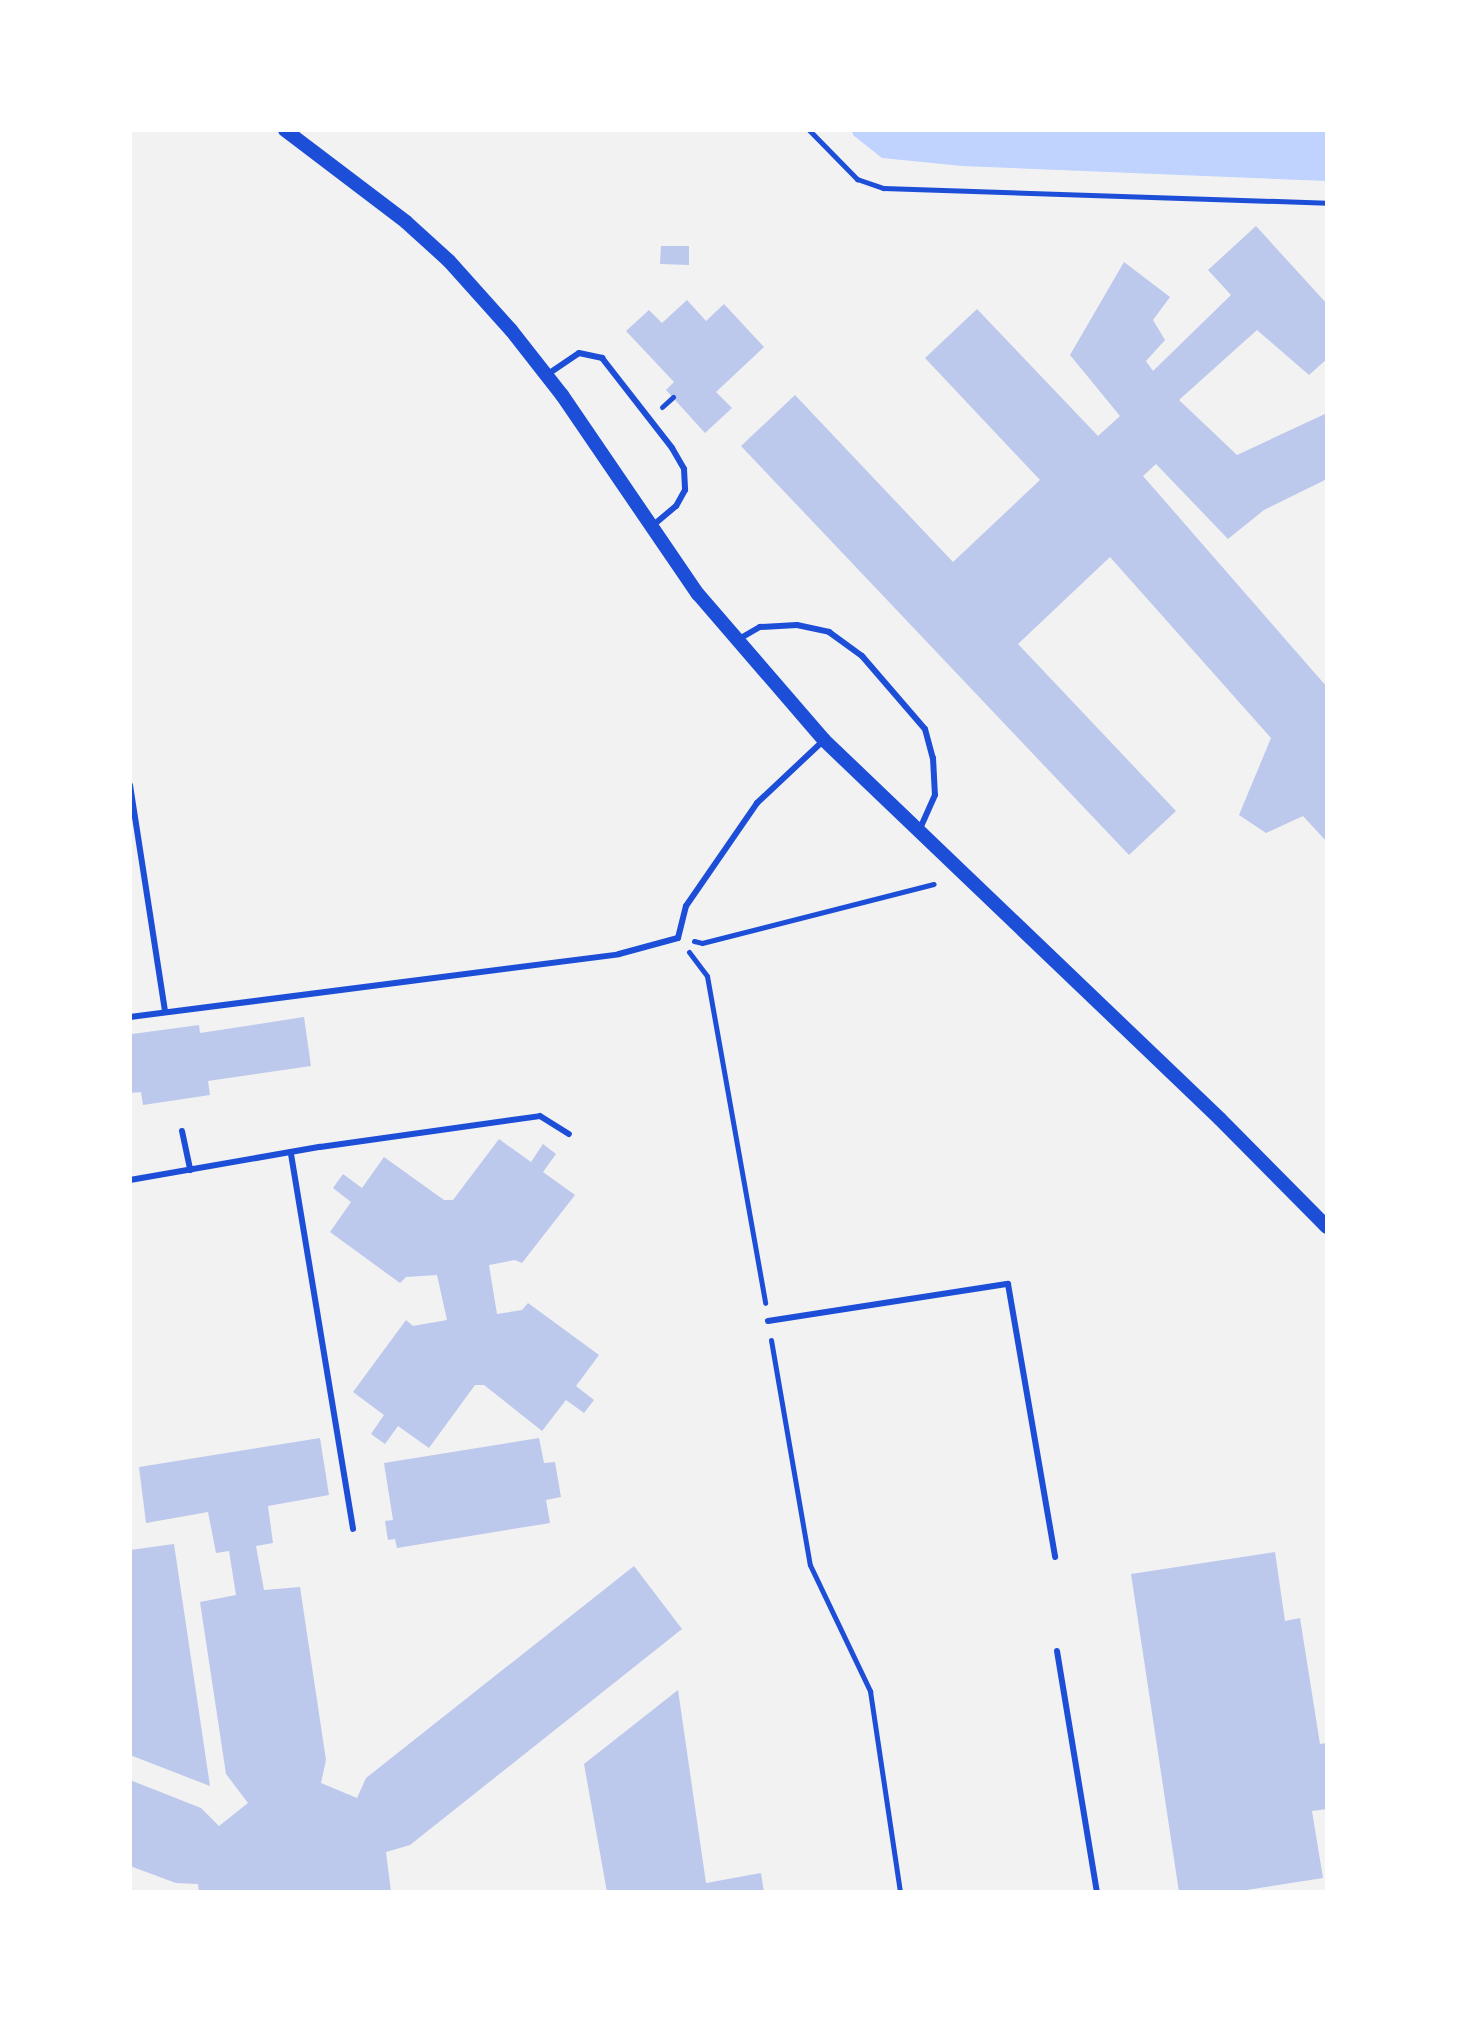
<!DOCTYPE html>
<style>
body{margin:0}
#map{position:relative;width:1457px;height:2022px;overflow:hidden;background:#f2f2f2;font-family:"DejaVu Sans",sans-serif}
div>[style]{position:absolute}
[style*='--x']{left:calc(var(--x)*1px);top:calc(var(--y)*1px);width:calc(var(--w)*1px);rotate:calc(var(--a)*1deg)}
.water>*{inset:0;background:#bfd3fe}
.building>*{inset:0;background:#bdc9ec}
.path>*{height:5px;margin:-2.5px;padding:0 2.5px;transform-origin:2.5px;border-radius:2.5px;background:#1d4ed8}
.service>*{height:6px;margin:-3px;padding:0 3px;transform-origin:3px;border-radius:3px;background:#1d4ed8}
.tertiary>*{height:14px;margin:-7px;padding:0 7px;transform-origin:7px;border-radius:7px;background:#1d4ed8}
span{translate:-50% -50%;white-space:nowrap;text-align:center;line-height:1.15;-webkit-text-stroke:7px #fff;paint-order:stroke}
.frame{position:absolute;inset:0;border:132px solid #fff;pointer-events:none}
</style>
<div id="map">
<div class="water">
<i style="clip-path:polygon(852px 130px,1327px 130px,1327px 181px,962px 166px,882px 158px,853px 135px)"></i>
</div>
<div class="building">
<i style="clip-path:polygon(1256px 226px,1327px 304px,1327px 359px,1309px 375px,1257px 330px,1179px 400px,1237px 455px,1327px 413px,1327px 479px,1264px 510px,1228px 539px,1156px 464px,1143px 476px,1327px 687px,1327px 842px,1303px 816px,1266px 833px,1239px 815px,1271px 738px,1110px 557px,1018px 644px,1176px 811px,1129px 855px,741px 446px,795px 395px,953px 562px,1040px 480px,925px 358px,977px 309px,1098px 436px,1120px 416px,1070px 355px,1124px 262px,1170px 297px,1153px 320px,1165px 340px,1146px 361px,1153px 371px,1231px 295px,1208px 270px)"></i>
<i style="clip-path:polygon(661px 246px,689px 246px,689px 265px,660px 264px)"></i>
<i style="clip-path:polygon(687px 300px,706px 321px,724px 304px,764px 347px,716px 392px,732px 408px,705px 433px,666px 390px,674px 382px,626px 331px,649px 310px,662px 323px)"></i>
<i style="clip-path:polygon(304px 1017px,311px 1066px,208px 1081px,210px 1095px,143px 1105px,141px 1092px,130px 1093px,132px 1034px,199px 1025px,200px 1033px)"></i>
<i style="clip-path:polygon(499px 1139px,531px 1162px,543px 1144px,556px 1154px,543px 1172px,575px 1195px,522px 1263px,515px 1260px,489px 1265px,497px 1314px,522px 1310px,528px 1303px,599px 1355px,576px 1386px,594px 1400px,584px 1413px,566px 1400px,542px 1431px,484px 1385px,475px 1385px,429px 1448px,398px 1426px,385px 1444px,371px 1434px,384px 1415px,353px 1392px,406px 1320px,413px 1326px,447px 1320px,437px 1275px,406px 1277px,400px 1283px,330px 1232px,351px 1202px,333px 1188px,343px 1174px,362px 1188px,384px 1157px,444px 1200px,453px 1200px)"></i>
<i style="clip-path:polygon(320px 1438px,329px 1495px,268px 1506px,273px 1543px,256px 1546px,264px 1590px,300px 1587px,326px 1760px,321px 1783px,357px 1798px,366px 1778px,634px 1566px,682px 1629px,410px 1845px,386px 1852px,391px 1892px,199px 1892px,198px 1884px,176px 1883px,130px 1866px,130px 1780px,201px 1808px,219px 1826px,248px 1803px,226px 1774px,200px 1602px,236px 1595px,229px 1551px,216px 1553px,208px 1512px,146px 1523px,139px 1467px)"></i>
<i style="clip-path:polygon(539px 1438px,544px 1463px,555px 1462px,561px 1497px,546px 1500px,550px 1523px,397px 1548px,395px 1539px,388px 1540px,385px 1521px,393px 1520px,384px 1463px)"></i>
<i style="clip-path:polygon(174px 1544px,210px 1786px,130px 1755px,130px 1550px)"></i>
<i style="clip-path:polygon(1275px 1552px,1285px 1621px,1300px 1618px,1320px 1744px,1327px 1743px,1327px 1809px,1312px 1811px,1323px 1878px,1234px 1892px,1179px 1892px,1131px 1574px)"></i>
<i style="clip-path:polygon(678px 1690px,706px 1883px,761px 1873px,764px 1892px,607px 1892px,584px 1764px)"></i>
</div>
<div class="path">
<i style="--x:809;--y:130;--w:69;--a:45.6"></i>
<i style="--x:857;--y:179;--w:28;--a:19"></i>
<i style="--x:883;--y:188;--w:444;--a:1.9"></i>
<i style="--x:662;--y:407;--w:15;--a:-42"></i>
<i style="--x:694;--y:941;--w:8;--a:14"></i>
<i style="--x:702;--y:943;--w:239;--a:-14.3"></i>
<i style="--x:689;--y:952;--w:30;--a:53"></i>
<i style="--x:707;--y:976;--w:332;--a:79.9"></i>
<i style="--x:771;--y:1340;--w:228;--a:80.2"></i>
<i style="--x:810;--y:1565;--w:140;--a:64.5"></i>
<i style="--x:870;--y:1691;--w:203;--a:81.5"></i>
</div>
<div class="service">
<i style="--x:548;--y:374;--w:37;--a:-34"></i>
<i style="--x:579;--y:353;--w:24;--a:12"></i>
<i style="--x:602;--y:358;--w:114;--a:52.1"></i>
<i style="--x:672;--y:448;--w:24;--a:60"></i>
<i style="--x:684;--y:469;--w:21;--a:87"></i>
<i style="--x:685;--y:490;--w:18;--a:119"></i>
<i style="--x:676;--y:506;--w:33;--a:140"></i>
<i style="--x:739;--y:639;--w:24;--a:-30"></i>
<i style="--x:760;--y:627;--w:37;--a:-3"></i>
<i style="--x:797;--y:625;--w:33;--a:12"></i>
<i style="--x:829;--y:632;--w:41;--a:36"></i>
<i style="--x:862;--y:656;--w:96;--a:49.2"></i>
<i style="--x:925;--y:729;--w:30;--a:75"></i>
<i style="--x:933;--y:758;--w:37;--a:87"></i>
<i style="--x:935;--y:795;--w:37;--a:114"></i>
<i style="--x:130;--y:785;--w:229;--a:81.2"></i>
<i style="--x:130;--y:1017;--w:493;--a:-7.3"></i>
<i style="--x:619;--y:954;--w:61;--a:-15.2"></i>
<i style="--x:678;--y:938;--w:33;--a:-76"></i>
<i style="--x:686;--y:906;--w:125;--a:-55.4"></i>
<i style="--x:757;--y:803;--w:92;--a:-43.2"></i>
<i style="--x:182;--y:1131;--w:40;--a:78"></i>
<i style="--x:291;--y:1154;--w:380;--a:80.6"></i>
<i style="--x:130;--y:1180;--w:193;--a:-9.9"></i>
<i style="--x:320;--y:1147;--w:222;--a:-8"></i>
<i style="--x:540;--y:1116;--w:34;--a:32"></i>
<i style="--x:768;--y:1321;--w:243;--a:-8.8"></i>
<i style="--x:1008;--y:1284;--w:277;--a:80.2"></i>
<i style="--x:1057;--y:1651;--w:244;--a:80.6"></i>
</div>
<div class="tertiary">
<i style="--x:285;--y:130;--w:152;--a:37.2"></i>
<i style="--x:406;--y:222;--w:58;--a:42.2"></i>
<i style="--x:449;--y:261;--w:93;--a:48.1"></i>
<i style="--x:511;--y:330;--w:83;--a:51.9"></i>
<i style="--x:562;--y:395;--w:241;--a:55.7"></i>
<i style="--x:698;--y:594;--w:193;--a:49.2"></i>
<i style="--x:824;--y:740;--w:548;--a:43.74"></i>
<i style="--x:1220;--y:1119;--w:152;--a:45.3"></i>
</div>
<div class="frame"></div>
</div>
